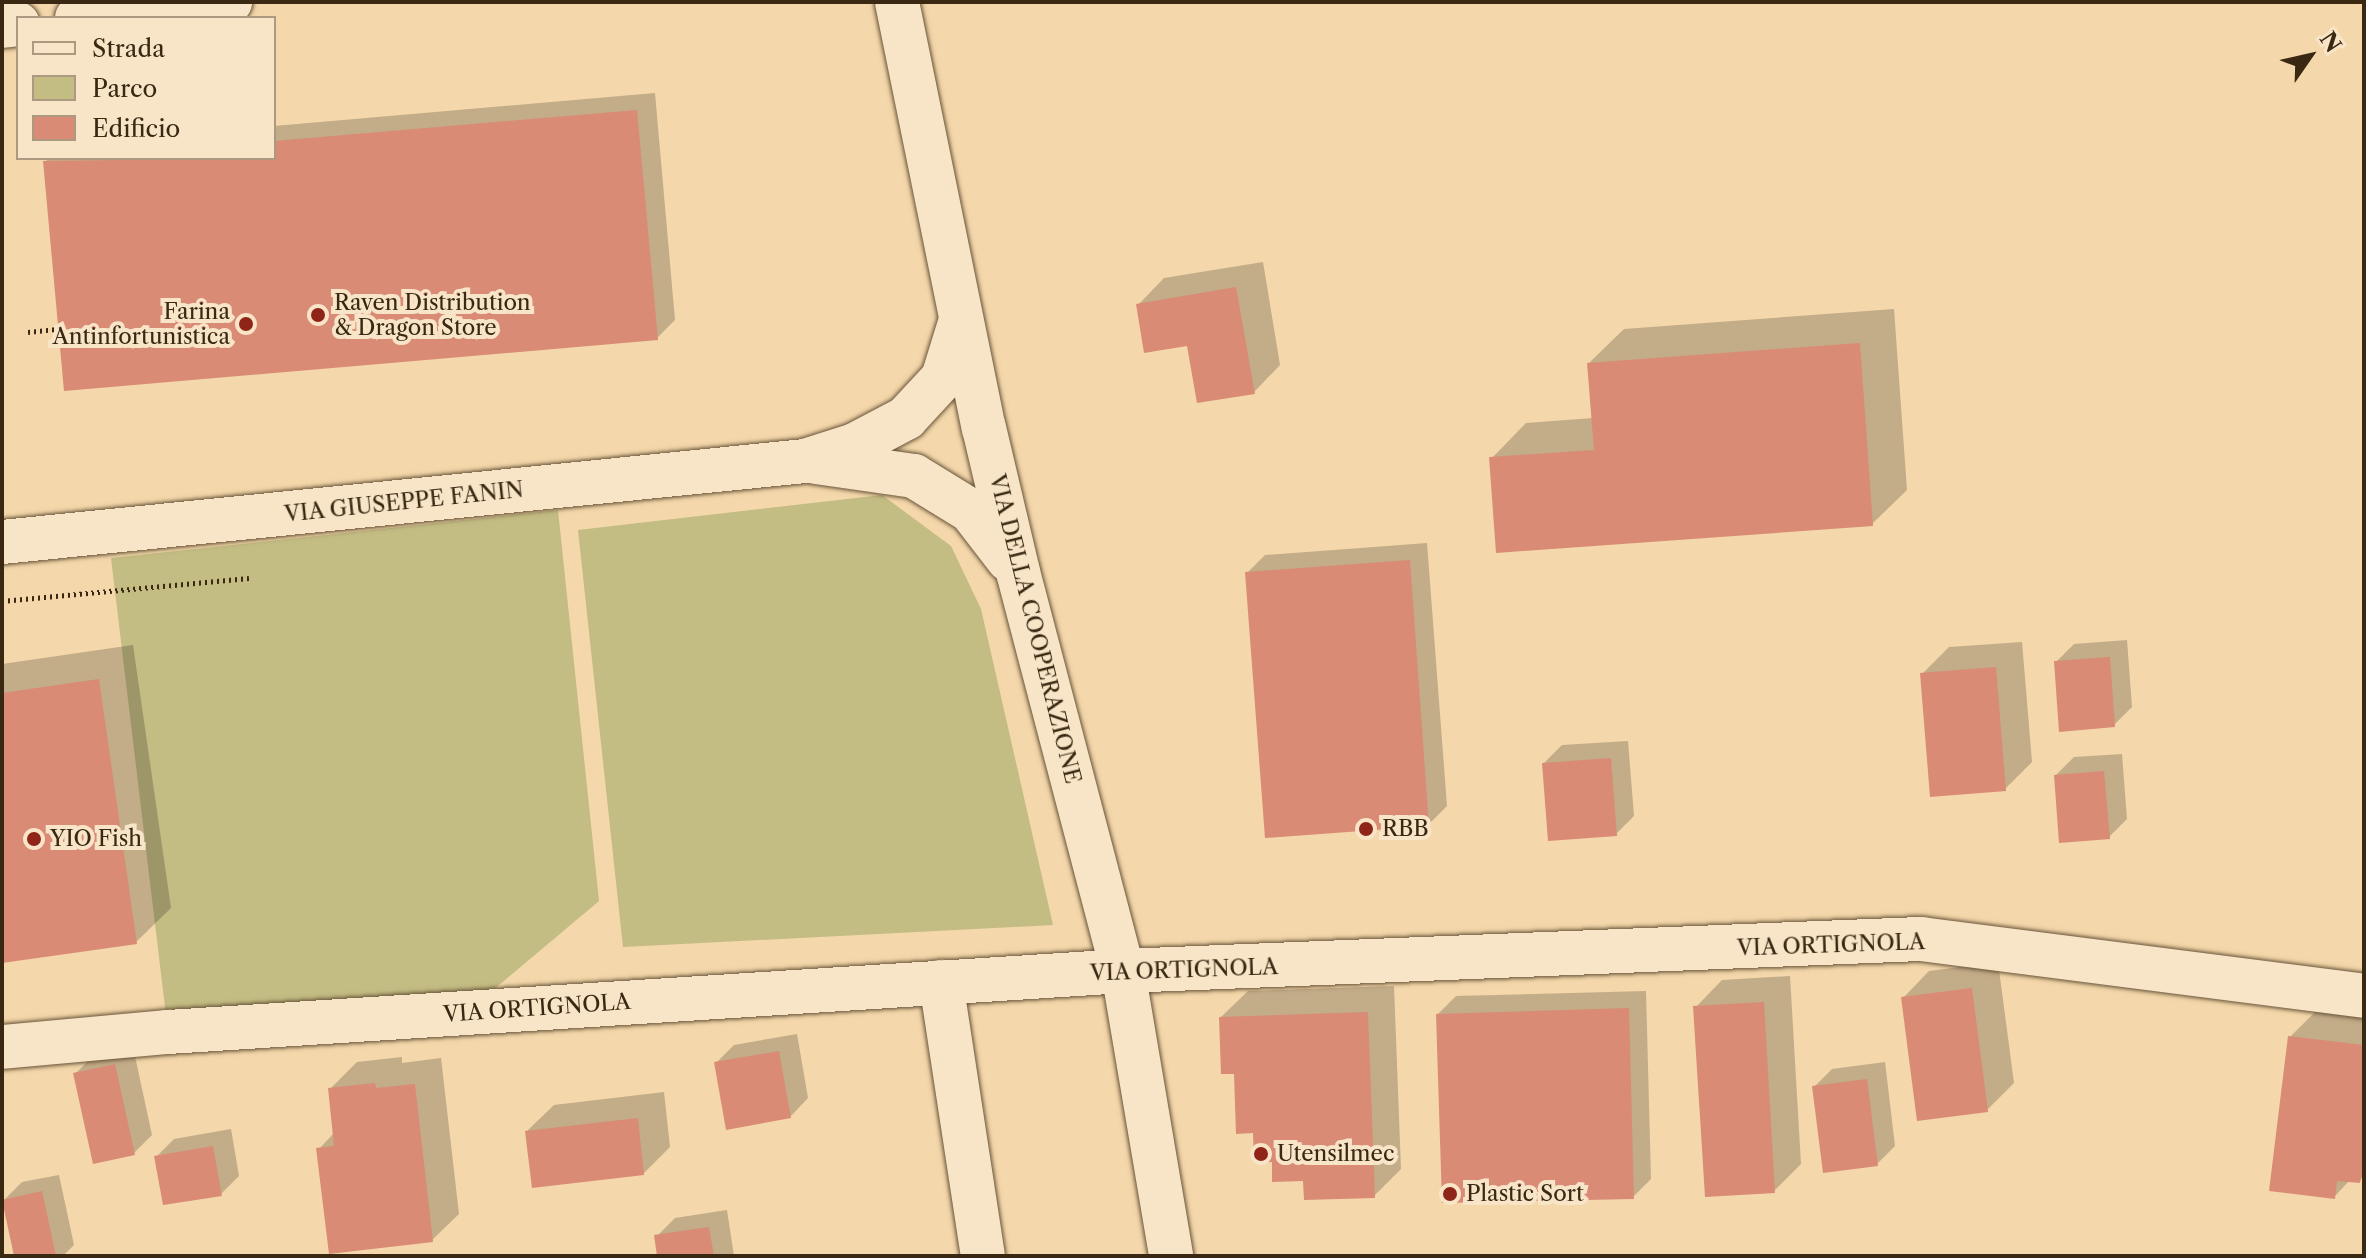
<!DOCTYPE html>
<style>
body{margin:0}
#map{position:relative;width:2366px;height:1258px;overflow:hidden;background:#f4d7aa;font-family:"Libre Caslon Text",serif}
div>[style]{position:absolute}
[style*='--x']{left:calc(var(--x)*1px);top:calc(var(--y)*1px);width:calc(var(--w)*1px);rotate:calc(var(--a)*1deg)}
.green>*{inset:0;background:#c3bc83}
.shadow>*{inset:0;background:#0003}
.building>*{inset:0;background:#d98b76}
.path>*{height:5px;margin-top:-2.5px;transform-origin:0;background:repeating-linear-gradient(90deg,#3a2813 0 2px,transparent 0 6px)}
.roads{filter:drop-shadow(0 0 2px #685439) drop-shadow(0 0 2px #685439)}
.minor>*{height:44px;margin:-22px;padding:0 22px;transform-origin:22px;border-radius:22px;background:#f8e5c8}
.dots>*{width:22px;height:22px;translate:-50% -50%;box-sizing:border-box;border:4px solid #f8e5c8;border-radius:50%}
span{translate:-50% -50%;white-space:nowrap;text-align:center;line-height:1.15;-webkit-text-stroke:8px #f8e5c8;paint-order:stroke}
.poi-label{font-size:22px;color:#3a2813}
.left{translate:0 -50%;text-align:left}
.right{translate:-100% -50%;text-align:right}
.street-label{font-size:22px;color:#3a2813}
.frame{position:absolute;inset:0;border:4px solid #3a2813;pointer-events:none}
.legend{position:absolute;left:16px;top:16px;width:260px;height:144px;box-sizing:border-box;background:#f8e5c8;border:2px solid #ac9980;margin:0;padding:10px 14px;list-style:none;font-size:24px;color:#3a2813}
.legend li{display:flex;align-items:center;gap:16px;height:40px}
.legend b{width:40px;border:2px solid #ac9980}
.north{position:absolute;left:2270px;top:16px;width:80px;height:80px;-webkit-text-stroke:6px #f8e5c8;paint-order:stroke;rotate:56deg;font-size:22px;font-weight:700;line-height:32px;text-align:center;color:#3a2813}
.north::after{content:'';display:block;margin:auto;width:28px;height:36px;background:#3a2813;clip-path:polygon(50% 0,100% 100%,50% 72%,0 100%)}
</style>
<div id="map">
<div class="green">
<i style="clip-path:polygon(882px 495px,951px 546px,981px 609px,1053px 925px,623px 947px,578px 530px)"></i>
<i style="clip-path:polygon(558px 510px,599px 901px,473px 1007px,168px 1032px,111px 558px)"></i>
</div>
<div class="shadow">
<i style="clip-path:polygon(655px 93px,675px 320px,657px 338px,45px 162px,49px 158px,274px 158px,274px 126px)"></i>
<i style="clip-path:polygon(1263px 262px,1280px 365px,1254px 392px,1138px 305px,1164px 278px)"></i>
<i style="clip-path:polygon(1894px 309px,1907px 490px,1872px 524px,1492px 458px,1526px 423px,1593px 418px,1589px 363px,1624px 329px)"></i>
<i style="clip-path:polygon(1427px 543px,1447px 806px,1429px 824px,1247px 573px,1265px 555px)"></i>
<i style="clip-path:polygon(2127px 640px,2132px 707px,2114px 725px,2056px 662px,2074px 644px)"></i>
<i style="clip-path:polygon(2022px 642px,2032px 762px,2005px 789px,1922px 674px,1949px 647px)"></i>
<i style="clip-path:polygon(133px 645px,171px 908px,136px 942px,2px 961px,2px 664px)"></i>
<i style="clip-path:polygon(1628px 741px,1634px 816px,1616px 834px,1544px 763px,1562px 745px)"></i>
<i style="clip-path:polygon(2122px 754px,2127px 819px,2109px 837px,2056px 775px,2074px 757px)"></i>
<i style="clip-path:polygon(1998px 962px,2014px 1083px,1987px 1110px,1903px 998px,1929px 971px)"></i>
<i style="clip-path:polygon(1790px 976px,1801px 1164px,1774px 1191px,1696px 1007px,1722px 980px)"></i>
<i style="clip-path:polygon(1394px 986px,1401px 1169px,1374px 1196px,1273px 1160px,1255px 1131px,1221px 1017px,1248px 991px)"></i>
<i style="clip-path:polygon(1646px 991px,1651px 1179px,1633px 1197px,1438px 1014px,1456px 996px)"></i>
<i style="clip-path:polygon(2325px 1002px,2364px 1007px,2364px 1176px,2359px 1181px,2350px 1180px,2334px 1197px,2290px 1037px)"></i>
<i style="clip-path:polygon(797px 1034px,808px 1098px,790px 1117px,716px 1063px,734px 1045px)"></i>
<i style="clip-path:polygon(133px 1047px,152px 1135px,134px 1153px,75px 1074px,93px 1056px)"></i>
<i style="clip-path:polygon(402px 1057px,402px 1063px,441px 1058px,459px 1214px,432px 1240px,319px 1149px,335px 1132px,330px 1089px,357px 1062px)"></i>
<i style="clip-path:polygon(1885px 1062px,1895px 1146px,1877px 1164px,1814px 1087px,1832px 1069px)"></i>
<i style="clip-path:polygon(664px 1092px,670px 1147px,643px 1174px,527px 1131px,554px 1105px)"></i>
<i style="clip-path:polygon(231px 1129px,239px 1176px,221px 1194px,156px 1157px,174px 1139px)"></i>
<i style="clip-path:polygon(59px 1175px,74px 1245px,63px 1256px,16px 1256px,4px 1200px,22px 1182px)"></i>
<i style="clip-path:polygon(727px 1210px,734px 1256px,659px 1256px,657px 1236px,675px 1218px)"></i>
</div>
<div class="building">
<i style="clip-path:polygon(637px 110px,658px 340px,64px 391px,43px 161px,274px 158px,274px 141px)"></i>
<i style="clip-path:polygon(1236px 287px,1255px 394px,1197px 403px,1187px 346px,1144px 353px,1136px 304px)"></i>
<i style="clip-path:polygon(1860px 343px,1873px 526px,1496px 553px,1489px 457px,1594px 450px,1587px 363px)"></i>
<i style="clip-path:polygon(1410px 560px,1429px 826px,1265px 838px,1245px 572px)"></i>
<i style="clip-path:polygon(2110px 657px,2115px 727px,2059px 732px,2054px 661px)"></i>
<i style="clip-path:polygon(1996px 667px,2006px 791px,1930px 797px,1920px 673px)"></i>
<i style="clip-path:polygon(99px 679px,137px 944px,2px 963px,2px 693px)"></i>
<i style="clip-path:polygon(1611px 758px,1617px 836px,1548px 841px,1542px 763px)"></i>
<i style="clip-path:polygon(2104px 771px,2110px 839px,2059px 843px,2054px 775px)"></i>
<i style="clip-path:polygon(1972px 988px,1988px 1112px,1917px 1121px,1901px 997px)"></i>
<i style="clip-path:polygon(1764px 1002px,1775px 1193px,1705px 1197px,1693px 1006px)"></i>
<i style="clip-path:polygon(1629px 1008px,1634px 1199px,1442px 1203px,1436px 1014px)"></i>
<i style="clip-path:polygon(1368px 1012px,1375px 1198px,1304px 1200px,1303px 1181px,1272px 1182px,1272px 1162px,1254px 1163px,1253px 1133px,1236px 1134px,1234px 1074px,1221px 1074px,1219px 1017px)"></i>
<i style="clip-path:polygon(2288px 1036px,2364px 1045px,2364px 1164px,2360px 1183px,2337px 1181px,2335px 1199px,2269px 1191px)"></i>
<i style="clip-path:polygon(779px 1051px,791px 1118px,726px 1130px,714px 1062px)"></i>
<i style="clip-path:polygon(115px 1064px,135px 1155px,93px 1164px,73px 1073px)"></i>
<i style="clip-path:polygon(1867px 1079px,1878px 1166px,1823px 1173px,1812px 1086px)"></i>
<i style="clip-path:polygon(375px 1083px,376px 1088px,415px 1084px,433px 1242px,329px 1254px,316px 1148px,334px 1146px,328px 1088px)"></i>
<i style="clip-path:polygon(638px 1118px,644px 1175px,532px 1188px,525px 1131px)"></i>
<i style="clip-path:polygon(213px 1146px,222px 1196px,163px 1205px,154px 1156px)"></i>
<i style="clip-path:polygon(42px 1191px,56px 1256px,14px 1256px,2px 1200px)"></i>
<i style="clip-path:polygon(709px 1227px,714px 1256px,657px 1256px,654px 1235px)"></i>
</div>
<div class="path">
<i style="--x:28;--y:332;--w:30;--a:-6"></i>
<i style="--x:2;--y:601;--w:248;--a:-5.3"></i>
</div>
<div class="roads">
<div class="minor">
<i style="--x:897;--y:2;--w:435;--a:78.5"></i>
<i style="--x:984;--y:428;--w:148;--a:76.7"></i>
<i style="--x:1018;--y:572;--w:413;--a:75.3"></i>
<i style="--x:1123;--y:971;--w:289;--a:80.4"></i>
<i style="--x:77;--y:18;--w:154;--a:-6"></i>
<i style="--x:2;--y:26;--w:16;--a:-7"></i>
<i style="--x:816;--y:462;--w:99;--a:8.1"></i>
<i style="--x:914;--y:476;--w:67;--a:31.6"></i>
<i style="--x:971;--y:511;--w:61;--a:52.4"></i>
<i style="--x:2;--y:542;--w:807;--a:-5.76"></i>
<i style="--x:805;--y:461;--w:52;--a:-17.7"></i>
<i style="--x:855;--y:445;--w:58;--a:-27.9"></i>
<i style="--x:906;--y:418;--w:54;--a:-47.2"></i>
<i style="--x:943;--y:378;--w:58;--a:-72.8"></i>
<i style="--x:941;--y:982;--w:277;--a:81.3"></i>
<i style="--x:2;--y:1047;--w:167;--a:-5.2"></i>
<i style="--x:168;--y:1032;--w:957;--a:-3.65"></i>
<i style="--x:1123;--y:971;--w:799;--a:-2.3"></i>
<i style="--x:1921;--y:939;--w:447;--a:7.3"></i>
</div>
</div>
<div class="dots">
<i style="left:318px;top:315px;background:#8f2418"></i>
<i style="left:246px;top:324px;background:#8f2418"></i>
<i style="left:1366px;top:829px;background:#8f2418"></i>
<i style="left:34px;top:839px;background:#8f2418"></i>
<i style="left:1261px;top:1154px;background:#8f2418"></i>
<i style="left:1450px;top:1194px;background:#8f2418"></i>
</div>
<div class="poi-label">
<span class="left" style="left:334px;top:315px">Raven Distribution<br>&amp; Dragon Store</span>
<span class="right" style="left:230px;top:324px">Farina<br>Antinfortunistica</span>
<span class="left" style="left:1382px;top:829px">RBB</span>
<span class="left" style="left:50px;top:839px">YIO Fish</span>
<span class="left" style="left:1277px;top:1154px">Utensilmec</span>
<span class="left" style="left:1466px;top:1194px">Plastic Sort</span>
</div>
<div class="street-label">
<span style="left:404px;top:502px;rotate:-6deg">VIA GIUSEPPE FANIN</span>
<span style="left:1035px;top:629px;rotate:76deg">VIA DELLA COOPERAZIONE</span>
<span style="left:1831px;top:945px;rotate:-2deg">VIA ORTIGNOLA</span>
<span style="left:1184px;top:970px;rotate:-2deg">VIA ORTIGNOLA</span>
<span style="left:537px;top:1008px;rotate:-4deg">VIA ORTIGNOLA</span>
</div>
<div class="frame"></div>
<ul class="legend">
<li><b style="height:10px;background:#f8e5c8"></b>Strada</li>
<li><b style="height:22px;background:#c3bc83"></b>Parco</li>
<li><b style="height:22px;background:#d98b76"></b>Edificio</li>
</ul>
<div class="north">N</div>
</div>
